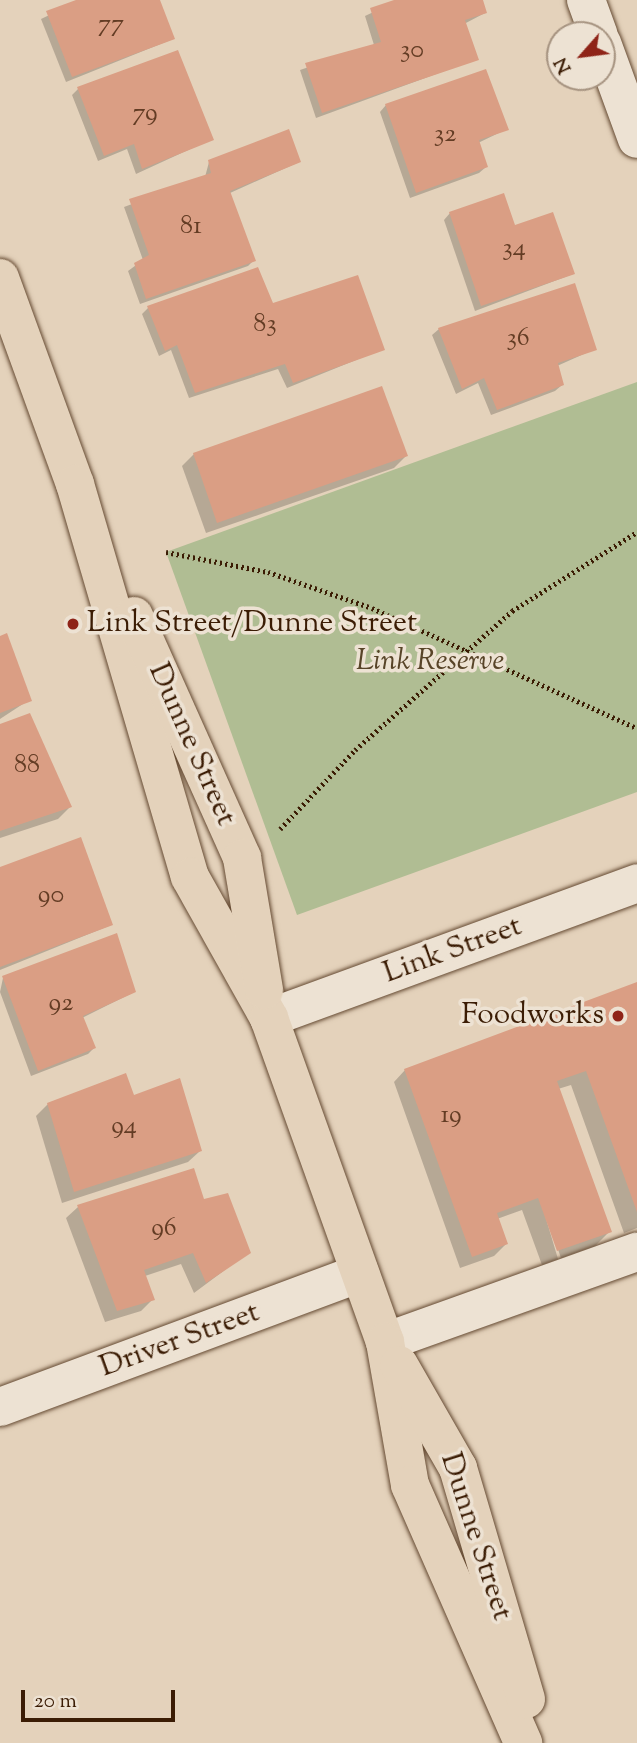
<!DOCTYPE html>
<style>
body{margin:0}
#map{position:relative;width:637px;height:1743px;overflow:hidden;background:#e4d2bb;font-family:"Sorts Mill Goudy",serif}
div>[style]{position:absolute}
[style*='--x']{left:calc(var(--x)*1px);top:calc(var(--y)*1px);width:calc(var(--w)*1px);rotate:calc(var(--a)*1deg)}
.green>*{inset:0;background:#b0bd93}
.shadow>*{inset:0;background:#0003}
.building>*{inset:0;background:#da9e84}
.path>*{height:4.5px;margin-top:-2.25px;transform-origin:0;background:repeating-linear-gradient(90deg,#3b1c04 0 2px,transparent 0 5.5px)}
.roads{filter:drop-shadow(0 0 2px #654a32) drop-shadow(0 0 2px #654a32)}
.minor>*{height:38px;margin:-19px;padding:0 19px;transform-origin:19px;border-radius:19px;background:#ede2d3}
.major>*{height:38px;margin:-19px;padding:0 19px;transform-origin:19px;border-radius:19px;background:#e4d2bb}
.dots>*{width:19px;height:19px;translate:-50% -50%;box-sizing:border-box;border:4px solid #ede2d3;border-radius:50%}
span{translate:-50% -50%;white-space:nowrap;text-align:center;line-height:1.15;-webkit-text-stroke:7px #ede2d3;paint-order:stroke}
.number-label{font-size:26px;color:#633c24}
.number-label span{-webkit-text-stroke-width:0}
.poi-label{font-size:30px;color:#3b1c04}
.left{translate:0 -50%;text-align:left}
.right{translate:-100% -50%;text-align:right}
.park-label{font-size:30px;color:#584428;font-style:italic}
.street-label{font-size:30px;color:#3b1c04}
.north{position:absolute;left:546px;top:21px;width:70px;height:70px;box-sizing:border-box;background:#ede2d3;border:2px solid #a69380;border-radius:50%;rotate:242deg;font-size:19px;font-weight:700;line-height:28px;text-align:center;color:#3b1c04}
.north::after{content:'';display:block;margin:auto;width:24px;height:32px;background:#8f2418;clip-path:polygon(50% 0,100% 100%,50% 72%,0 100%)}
.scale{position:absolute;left:21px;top:1690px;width:154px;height:32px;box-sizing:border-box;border:4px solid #3b1c04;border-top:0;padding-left:9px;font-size:21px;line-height:24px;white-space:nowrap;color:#3b1c04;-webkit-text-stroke:5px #ede2d3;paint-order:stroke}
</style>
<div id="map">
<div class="green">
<i style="clip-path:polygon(637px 382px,637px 792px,297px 915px,166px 552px)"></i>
</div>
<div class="shadow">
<i style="clip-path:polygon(81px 0,158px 0,173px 39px,66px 82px,41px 19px)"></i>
<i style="clip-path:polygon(399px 0,481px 0,485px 13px,464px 24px,477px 59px,316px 118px,300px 70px,374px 45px,365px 16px)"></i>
<i style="clip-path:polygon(78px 89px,212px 139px,136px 174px,127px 149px,98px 161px,72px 95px)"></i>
<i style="clip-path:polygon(386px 105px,507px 129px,478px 143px,486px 167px,479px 173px,410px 198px,380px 112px)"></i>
<i style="clip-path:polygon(209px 162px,299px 162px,230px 193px,254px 260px,248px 266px,140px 304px,128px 271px,143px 260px,124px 207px,205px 177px)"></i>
<i style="clip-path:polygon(450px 213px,514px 227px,573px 274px,475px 311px,444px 220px)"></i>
<i style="clip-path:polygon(272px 305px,383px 349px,287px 388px,278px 369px,189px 398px,171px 350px,159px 356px,142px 314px,148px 308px)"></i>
<i style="clip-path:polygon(439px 329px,595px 349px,557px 366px,562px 385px,555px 391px,491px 415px,478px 383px,456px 394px,432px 335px)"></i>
<i style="clip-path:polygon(194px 454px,406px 456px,394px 468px,206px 533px,182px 466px)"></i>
<i style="clip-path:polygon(0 638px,29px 700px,0 719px)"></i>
<i style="clip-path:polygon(0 726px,70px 807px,58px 819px,0 838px)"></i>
<i style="clip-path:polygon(0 868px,111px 925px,0 970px)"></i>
<i style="clip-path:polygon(3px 978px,134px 992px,82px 1018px,94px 1048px,88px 1054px,31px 1076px,0 992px)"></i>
<i style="clip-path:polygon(637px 984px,637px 1228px,624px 1233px,571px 1085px,558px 1089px,610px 1231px,595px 1246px,561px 1258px,539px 1195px,558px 1259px,542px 1265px,522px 1210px,497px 1219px,506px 1244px,494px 1256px,460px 1268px,394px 1082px,405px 1070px)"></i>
<i style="clip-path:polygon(48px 1104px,200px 1151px,188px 1162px,62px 1203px,36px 1116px)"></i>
<i style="clip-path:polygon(78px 1207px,249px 1252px,194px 1293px,181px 1264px,145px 1276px,153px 1299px,141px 1311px,105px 1322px,66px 1218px)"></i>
</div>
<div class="building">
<i style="clip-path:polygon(76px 0,160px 0,175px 39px,72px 77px,46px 11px)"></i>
<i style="clip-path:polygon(394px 0,483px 0,487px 13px,465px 20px,479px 60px,322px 113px,305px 63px,381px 42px,370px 8px)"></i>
<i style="clip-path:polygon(178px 50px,214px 140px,142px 169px,134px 144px,104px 156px,77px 87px)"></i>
<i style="clip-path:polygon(486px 69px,509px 130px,479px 140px,488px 167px,416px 193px,385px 104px)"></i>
<i style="clip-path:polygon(289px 129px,301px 162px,230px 191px,256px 261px,146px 299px,134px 263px,149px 255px,129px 199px,211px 173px,208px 160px)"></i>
<i style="clip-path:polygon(504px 193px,515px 225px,553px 212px,575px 274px,481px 306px,449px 212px)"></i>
<i style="clip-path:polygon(258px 267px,273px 303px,358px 275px,385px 350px,293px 383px,285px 364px,195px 393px,177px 345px,165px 351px,147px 306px)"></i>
<i style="clip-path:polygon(575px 283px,597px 350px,558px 363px,564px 385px,497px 410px,484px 378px,462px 389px,438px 328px)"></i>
<i style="clip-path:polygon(382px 386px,408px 456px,217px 523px,193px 453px)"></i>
<i style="clip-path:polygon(7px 633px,32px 701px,0 713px,0 636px)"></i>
<i style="clip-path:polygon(30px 713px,72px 807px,0 831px,0 724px)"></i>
<i style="clip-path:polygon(81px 837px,113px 925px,0 967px,0 867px)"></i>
<i style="clip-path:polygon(117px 933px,136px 992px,83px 1016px,96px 1048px,38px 1071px,2px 976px)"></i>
<i style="clip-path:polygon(637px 982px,637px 1212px,586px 1071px,557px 1081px,612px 1232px,557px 1251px,538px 1198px,497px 1213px,508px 1244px,472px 1257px,404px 1069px)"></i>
<i style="clip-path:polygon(126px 1073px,134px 1095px,180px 1078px,202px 1151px,74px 1192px,47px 1103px)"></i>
<i style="clip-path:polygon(194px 1168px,204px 1199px,228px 1193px,251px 1253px,206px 1283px,193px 1253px,144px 1270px,155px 1300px,117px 1311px,77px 1205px)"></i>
</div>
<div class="path">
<i style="--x:166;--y:552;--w:104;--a:11.1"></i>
<i style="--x:268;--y:572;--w:110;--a:19.1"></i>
<i style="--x:372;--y:608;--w:291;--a:24.4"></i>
<i style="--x:280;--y:829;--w:109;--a:-46.5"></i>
<i style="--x:355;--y:750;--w:210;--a:-41.5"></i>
<i style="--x:512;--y:611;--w:148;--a:-32.3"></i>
</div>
<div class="roads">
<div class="minor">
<i style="--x:586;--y:0;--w:37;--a:70"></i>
<i style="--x:602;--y:43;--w:102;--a:70"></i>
<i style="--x:269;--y:1018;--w:392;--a:-20.1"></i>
<i style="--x:385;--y:1342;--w:268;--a:-19.7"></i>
<i style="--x:0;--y:1407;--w:384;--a:-20.4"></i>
</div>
<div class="major">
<i style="--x:0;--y:278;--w:219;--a:70"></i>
<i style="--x:75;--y:484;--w:409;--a:73.7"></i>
<i style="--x:190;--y:877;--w:162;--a:60.7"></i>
<i style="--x:269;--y:1018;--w:344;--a:70.3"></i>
<i style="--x:385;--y:1342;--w:145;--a:80.1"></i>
<i style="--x:410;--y:1485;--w:282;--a:66.3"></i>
<i style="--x:134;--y:616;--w:265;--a:65.9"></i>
<i style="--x:242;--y:858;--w:134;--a:80.5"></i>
<i style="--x:399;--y:1365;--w:119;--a:60.2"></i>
<i style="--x:458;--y:1468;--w:241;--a:73.6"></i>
</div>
</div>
<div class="dots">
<i style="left:73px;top:624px;background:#8f2418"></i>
<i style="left:618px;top:1016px;background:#8f2418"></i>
</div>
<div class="number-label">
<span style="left:111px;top:25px">77</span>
<span style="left:412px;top:51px">30</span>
<span style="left:145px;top:114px">79</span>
<span style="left:445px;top:135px">32</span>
<span style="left:191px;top:227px">81</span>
<span style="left:514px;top:249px">34</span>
<span style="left:265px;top:325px">83</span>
<span style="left:518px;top:339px">36</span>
<span style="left:27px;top:766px">88</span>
<span style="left:51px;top:896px">90</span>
<span style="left:61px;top:1004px">92</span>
<span style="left:451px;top:1116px">19</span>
<span style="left:124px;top:1127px">94</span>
<span style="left:164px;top:1229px">96</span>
</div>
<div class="poi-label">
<span class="left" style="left:87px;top:624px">Link Street/Dunne Street</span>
<span class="right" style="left:604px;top:1016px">Foodworks</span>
</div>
<div class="park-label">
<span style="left:430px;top:662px">Link Reserve</span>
</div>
<div class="street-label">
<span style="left:191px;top:745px;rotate:66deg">Dunne Street</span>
<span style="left:453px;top:951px;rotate:-20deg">Link Street</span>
<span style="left:180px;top:1341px;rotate:-20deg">Driver Street</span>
<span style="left:475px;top:1537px;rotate:72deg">Dunne Street</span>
</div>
<div class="north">N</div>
<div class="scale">20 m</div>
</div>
